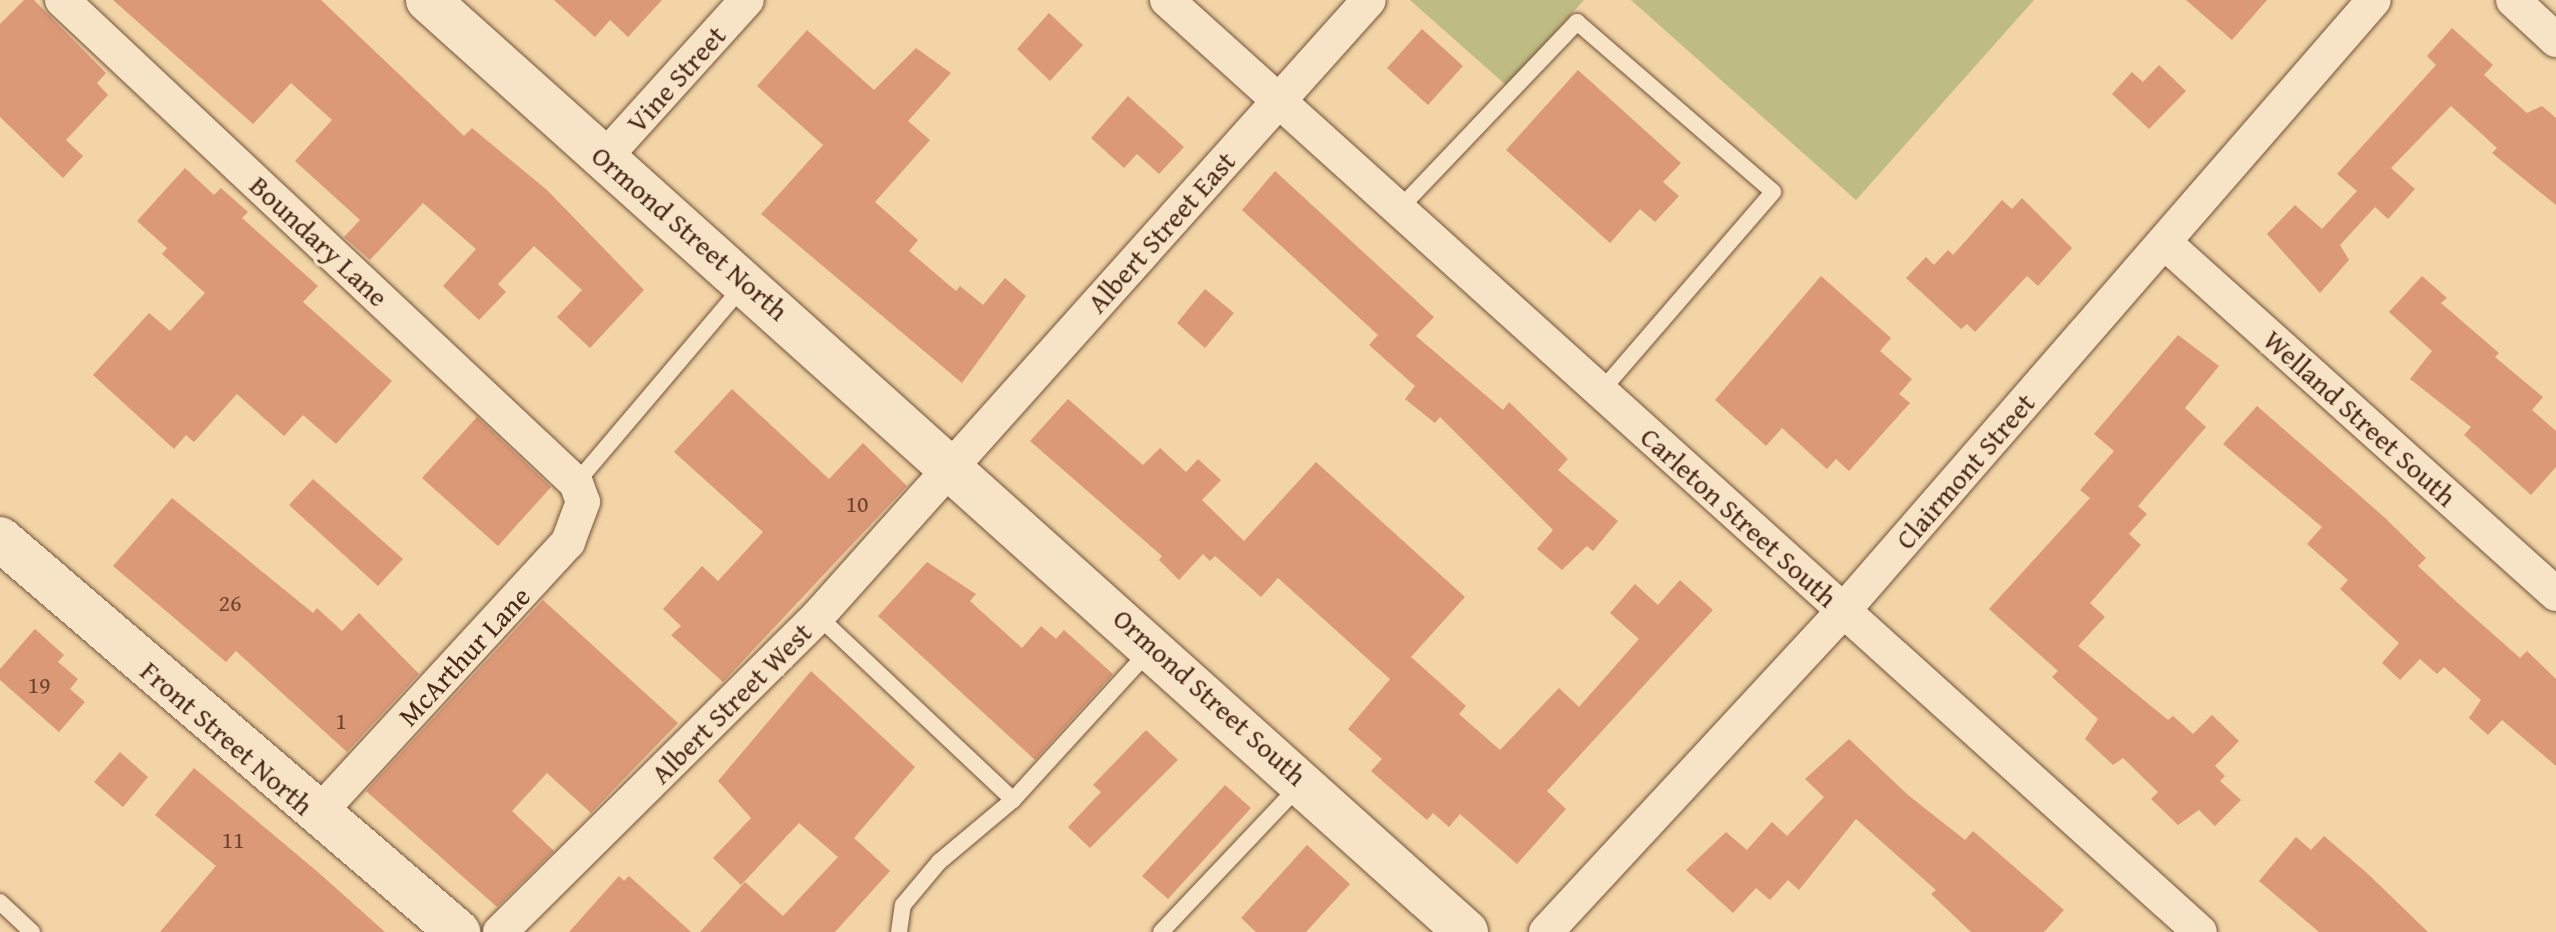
<!DOCTYPE html>
<style>
body{margin:0}
#map{position:relative;width:2556px;height:932px;overflow:hidden;background:#f2d4a6;font-family:"Gentium Book Plus",serif}
div>[style]{position:absolute}
[style*='--x']{left:calc(var(--x)*1px);top:calc(var(--y)*1px);width:calc(var(--w)*1px);rotate:calc(var(--a)*1deg)}
.green>*{inset:0;background:#bfbc83}
.building>*{inset:0;background:#dc9978}
.roads{filter:drop-shadow(0 0 2px #74533b) drop-shadow(0 0 2px #74533b)}
.lane>*{height:16px;margin:-8px;padding:0 8px;transform-origin:8px;border-radius:8px;background:#f7e3c5}
.street>*{height:34px;margin:-17px;padding:0 17px;transform-origin:17px;border-radius:17px;background:#f7e3c5}
.secondary>*{height:44px;margin:-22px;padding:0 22px;transform-origin:22px;border-radius:22px;background:#f7e3c5}
span{translate:-50% -50%;white-space:nowrap;text-align:center;line-height:1.15;-webkit-text-stroke:7px #f7e3c5;paint-order:stroke}
.number-label{font-size:24px;color:#6e442f}
.number-label span{-webkit-text-stroke-width:0}
.street-label{font-size:28px;color:#4a2817}
</style>
<div id="map">
<div class="green">
<i style="clip-path:polygon(1410px 0,1584px 0,1507px 86px)"></i>
<i style="clip-path:polygon(1631px 0,2034px 0,1856px 200px)"></i>
</div>
<div class="building">
<i style="clip-path:polygon(24px 0,34px 0,106px 73px,97px 83px,108px 95px,66px 140px,83px 156px,63px 178px,0 117px,0 24px)"></i>
<i style="clip-path:polygon(113px 0,321px 0,464px 136px,472px 128px,547px 190px,644px 290px,590px 348px,557px 317px,582px 290px,534px 246px,498px 284px,506px 292px,479px 320px,443px 286px,476px 249px,423px 203px,370px 260px,344px 237px,360px 220px,295px 161px,332px 120px,291px 83px,253px 124px)"></i>
<i style="clip-path:polygon(554px 0,662px 0,628px 37px,610px 20px,595px 37px)"></i>
<i style="clip-path:polygon(2186px 0,2267px 0,2232px 40px)"></i>
<i style="clip-path:polygon(1049px 13px,1083px 45px,1050px 81px,1017px 49px)"></i>
<i style="clip-path:polygon(2452px 28px,2493px 65px,2484px 75px,2527px 113px,2542px 106px,2556px 118px,2556px 205px,2492px 153px,2497px 148px,2451px 106px,2391px 168px,2415px 189px,2388px 219px,2375px 207px,2340px 245px,2349px 260px,2320px 293px,2267px 234px,2295px 205px,2322px 229px,2357px 191px,2337px 174px,2436px 65px,2427px 56px)"></i>
<i style="clip-path:polygon(1422px 29px,1463px 66px,1428px 105px,1387px 68px)"></i>
<i style="clip-path:polygon(807px 30px,874px 90px,916px 48px,951px 73px,908px 121px,930px 140px,875px 202px,918px 240px,909px 251px,956px 291px,960px 286px,983px 305px,1005px 278px,1026px 296px,962px 383px,761px 214px,823px 145px,757px 86px)"></i>
<i style="clip-path:polygon(2159px 65px,2186px 91px,2149px 129px,2112px 94px,2132px 72px,2143px 82px)"></i>
<i style="clip-path:polygon(1578px 70px,1681px 163px,1663px 182px,1679px 196px,1655px 222px,1640px 209px,1610px 243px,1506px 150px)"></i>
<i style="clip-path:polygon(1128px 96px,1184px 147px,1159px 174px,1137px 154px,1124px 168px,1091px 138px)"></i>
<i style="clip-path:polygon(185px 168px,214px 195px,221px 188px,248px 212px,242px 218px,318px 286px,303px 302px,392px 381px,336px 444px,303px 415px,284px 436px,237px 394px,194px 442px,186px 435px,174px 449px,93px 375px,149px 313px,170px 331px,205px 293px,162px 254px,167px 248px,137px 221px)"></i>
<i style="clip-path:polygon(1275px 171px,1434px 317px,1416px 336px,1503px 410px,1509px 402px,1568px 459px,1558px 470px,1618px 521px,1593px 551px,1587px 546px,1562px 570px,1537px 549px,1553px 530px,1440px 417px,1435px 423px,1405px 399px,1415px 386px,1369px 345px,1378px 335px,1242px 210px)"></i>
<i style="clip-path:polygon(2022px 198px,2072px 248px,2038px 286px,2027px 276px,1975px 332px,1967px 324px,1961px 329px,1906px 278px,1926px 257px,1934px 265px,1948px 250px,1953px 255px,2002px 200px,2012px 209px)"></i>
<i style="clip-path:polygon(1821px 276px,1891px 338px,1880px 351px,1912px 379px,1899px 394px,1910px 403px,1849px 471px,1836px 459px,1827px 469px,1782px 428px,1766px 446px,1715px 400px)"></i>
<i style="clip-path:polygon(2422px 276px,2447px 298px,2441px 303px,2499px 353px,2495px 357px,2543px 397px,2532px 410px,2556px 431px,2556px 467px,2531px 495px,2464px 435px,2471px 427px,2410px 379px,2432px 351px,2389px 312px)"></i>
<i style="clip-path:polygon(1205px 289px,1234px 313px,1205px 348px,1177px 323px)"></i>
<i style="clip-path:polygon(2178px 335px,2219px 366px,2185px 408px,2206px 427px,2138px 506px,2147px 514px,2129px 534px,2141px 545px,2090px 603px,2105px 617px,2078px 646px,2168px 720px,2173px 716px,2193px 734px,2212px 715px,2239px 741px,2215px 766px,2225px 776px,2220px 781px,2241px 800px,2215px 826px,2199px 810px,2178px 825px,2151px 799px,2158px 792px,2123px 758px,2113px 765px,2085px 739px,2098px 719px,2052px 677px,2058px 671px,1989px 609px,2090px 498px,2080px 490px,2114px 451px,2094px 434px)"></i>
<i style="clip-path:polygon(732px 389px,829px 479px,863px 443px,907px 486px,723px 682px,671px 635px,681px 626px,663px 609px,702px 566px,718px 581px,763px 532px,674px 452px)"></i>
<i style="clip-path:polygon(1068px 399px,1143px 465px,1160px 448px,1186px 472px,1198px 459px,1221px 480px,1202px 500px,1244px 541px,1316px 462px,1465px 597px,1411px 657px,1466px 706px,1459px 714px,1500px 750px,1559px 688px,1579px 707px,1639px 639px,1610px 613px,1635px 584px,1658px 605px,1680px 580px,1713px 610px,1547px 791px,1566px 809px,1517px 864px,1460px 814px,1449px 827px,1433px 813px,1427px 820px,1371px 771px,1382px 759px,1348px 729px,1390px 679px,1278px 578px,1261px 597px,1215px 556px,1210px 561px,1203px 554px,1179px 580px,1159px 560px,1162px 556px,1030px 441px)"></i>
<i style="clip-path:polygon(2257px 406px,2383px 516px,2426px 558px,2418px 566px,2459px 604px,2520px 658px,2527px 651px,2556px 679px,2556px 766px,2502px 720px,2488px 735px,2469px 718px,2481px 700px,2444px 667px,2437px 674px,2420px 659px,2400px 680px,2382px 663px,2399px 643px,2340px 589px,2348px 580px,2307px 544px,2322px 527px,2223px 444px)"></i>
<i style="clip-path:polygon(477px 417px,551px 487px,498px 546px,422px 478px)"></i>
<i style="clip-path:polygon(313px 479px,403px 559px,378px 586px,289px 505px)"></i>
<i style="clip-path:polygon(172px 498px,313px 613px,317px 608px,342px 631px,359px 613px,419px 674px,347px 752px,236px 651px,226px 662px,113px 566px)"></i>
<i style="clip-path:polygon(927px 562px,976px 594px,970px 601px,1022px 648px,1041px 626px,1056px 639px,1064px 630px,1113px 674px,1035px 760px,878px 616px)"></i>
<i style="clip-path:polygon(543px 600px,678px 723px,591px 813px,547px 773px,512px 811px,554px 851px,497px 907px,366px 791px)"></i>
<i style="clip-path:polygon(35px 629px,64px 655px,58px 662px,78px 679px,70px 689px,85px 702px,59px 732px,0 680px,0 669px)"></i>
<i style="clip-path:polygon(811px 671px,915px 767px,854px 838px,890px 871px,835px 932px,700px 932px,745px 882px,783px 916px,838px 857px,799px 823px,741px 885px,713px 858px,751px 818px,718px 781px)"></i>
<i style="clip-path:polygon(1146px 730px,1178px 760px,1090px 848px,1068px 827px,1101px 792px,1093px 785px)"></i>
<i style="clip-path:polygon(1849px 739px,1908px 795px,1965px 840px,1973px 831px,2064px 910px,2044px 932px,1971px 932px,1931px 894px,1936px 890px,1856px 819px,1799px 890px,1788px 880px,1770px 900px,1756px 888px,1733px 913px,1686px 870px,1726px 832px,1747px 850px,1772px 822px,1787px 836px,1824px 797px,1805px 779px)"></i>
<i style="clip-path:polygon(120px 752px,148px 777px,123px 807px,94px 782px)"></i>
<i style="clip-path:polygon(194px 768px,319px 873px,385px 932px,160px 932px,216px 866px,155px 815px)"></i>
<i style="clip-path:polygon(1225px 785px,1251px 808px,1168px 899px,1142px 876px)"></i>
<i style="clip-path:polygon(2324px 836px,2368px 874px,2428px 932px,2319px 932px,2259px 881px,2296px 837px,2311px 850px)"></i>
<i style="clip-path:polygon(1307px 845px,1350px 884px,1306px 932px,1256px 932px,1241px 918px)"></i>
<i style="clip-path:polygon(619px 876px,624px 881px,629px 876px,691px 932px,569px 932px)"></i>
</div>
<div class="roads">
<div class="lane">
<i style="--x:1400;--y:208;--w:257;--a:-46.4"></i>
<i style="--x:1577;--y:22;--w:259;--a:40.9"></i>
<i style="--x:1773;--y:192;--w:263;--a:130.8"></i>
<i style="--x:576;--y:483;--w:258;--a:-49.7"></i>
<i style="--x:818;--y:616;--w:268;--a:43.3"></i>
<i style="--x:0;--y:902;--w:44;--a:43.2"></i>
<i style="--x:899;--y:932;--w:27;--a:-82"></i>
<i style="--x:903;--y:905;--w:56;--a:-50.1"></i>
<i style="--x:939;--y:862;--w:97;--a:-40"></i>
<i style="--x:1013;--y:800;--w:205;--a:-47.6"></i>
<i style="--x:1161;--y:932;--w:202;--a:-46.6"></i>
</div>
<div class="street">
<i style="--x:62;--y:0;--w:705;--a:43.22"></i>
<i style="--x:576;--y:483;--w:20;--a:70"></i>
<i style="--x:583;--y:502;--w:43;--a:110.6"></i>
<i style="--x:568;--y:542;--w:372;--a:132.6"></i>
<i style="--x:1167;--y:0;--w:1391;--a:42.06"></i>
<i style="--x:2513;--y:0;--w:59;--a:42.9"></i>
<i style="--x:604;--y:158;--w:213;--a:-47.9"></i>
<i style="--x:2164;--y:242;--w:527;--a:41.92"></i>
<i style="--x:500;--y:932;--w:448;--a:-44.8"></i>
<i style="--x:818;--y:616;--w:826;--a:-48.19"></i>
<i style="--x:1546;--y:932;--w:437;--a:-47.2"></i>
<i style="--x:1843;--y:611;--w:809;--a:-49.01"></i>
</div>
<div class="secondary">
<i style="--x:428;--y:0;--w:1395;--a:41.92"></i>
<i style="--x:0;--y:539;--w:604;--a:40.63"></i>
</div>
</div>
<div class="number-label">
<span style="left:857px;top:504px">10</span>
<span style="left:230px;top:603px">26</span>
<span style="left:39px;top:685px">19</span>
<span style="left:341px;top:721px">1</span>
<span style="left:233px;top:840px">11</span>
</div>
<div class="street-label">
<span style="left:676px;top:79px;rotate:-48deg">Vine Street</span>
<span style="left:1161px;top:232px;rotate:-48deg">Albert Street East</span>
<span style="left:690px;top:233px;rotate:41deg">Ormond Street North</span>
<span style="left:319px;top:241px;rotate:43deg">Boundary Lane</span>
<span style="left:2360px;top:418px;rotate:42deg">Welland Street South</span>
<span style="left:1965px;top:471px;rotate:-49deg">Clairmont Street</span>
<span style="left:1739px;top:517px;rotate:42deg">Carleton Street South</span>
<span style="left:464px;top:656px;rotate:-47deg">McArthur Lane</span>
<span style="left:1210px;top:697px;rotate:42deg">Ormond Street South</span>
<span style="left:731px;top:703px;rotate:-45deg">Albert Street West</span>
<span style="left:227px;top:738px;rotate:41deg">Front Street North</span>
</div>
</div>
